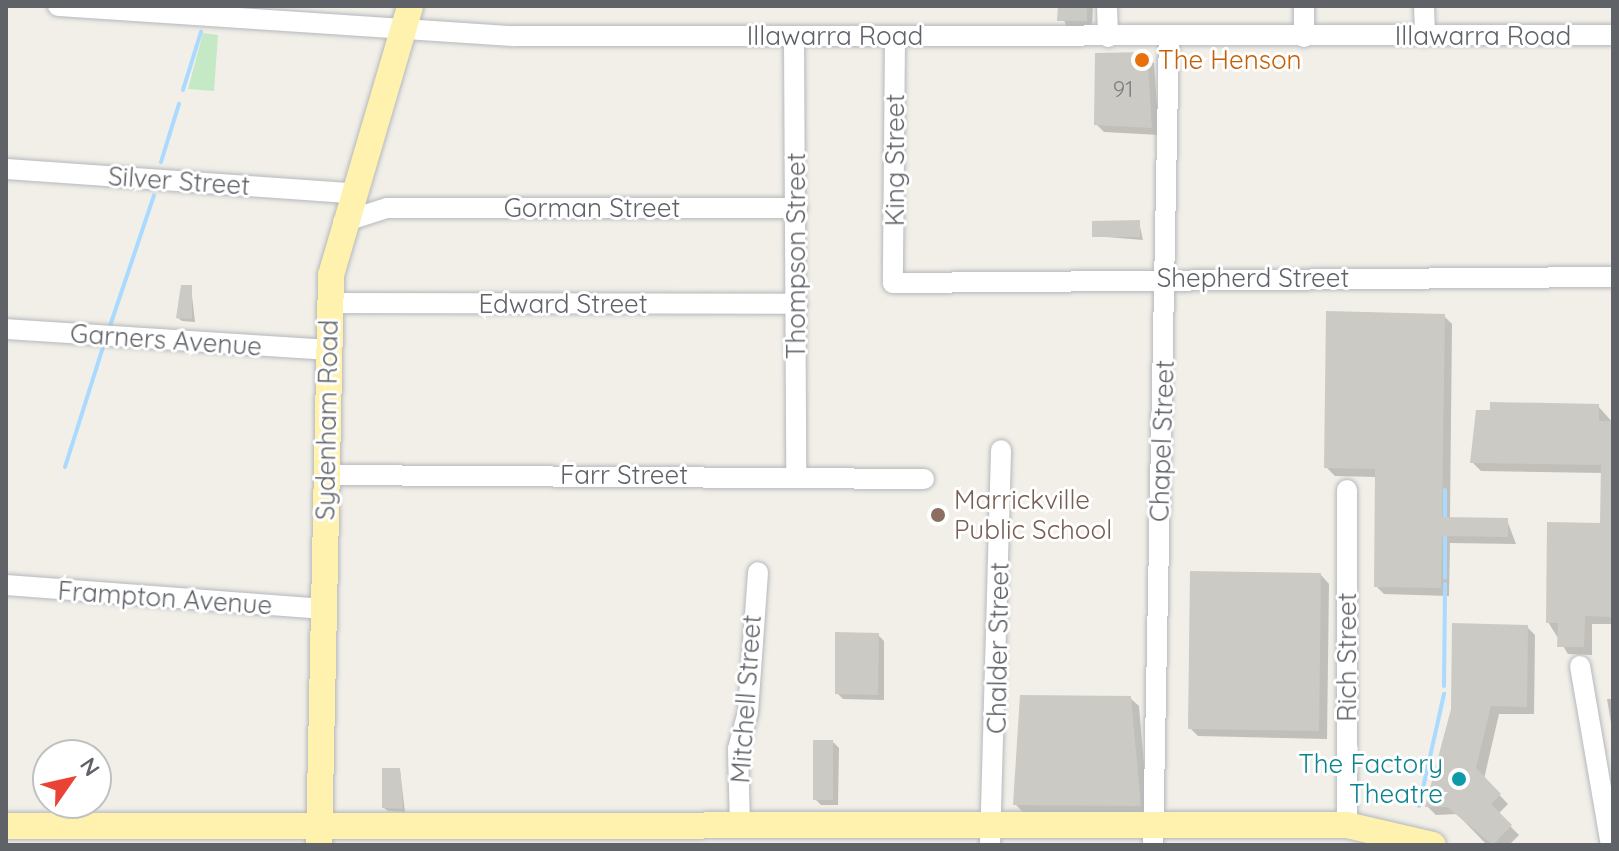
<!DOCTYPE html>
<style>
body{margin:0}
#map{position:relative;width:1619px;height:851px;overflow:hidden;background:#f1efe8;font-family:Quicksand,sans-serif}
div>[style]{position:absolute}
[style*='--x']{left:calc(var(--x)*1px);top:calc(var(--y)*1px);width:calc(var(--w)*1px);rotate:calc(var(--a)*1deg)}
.green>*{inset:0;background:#c5e8c5}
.shadow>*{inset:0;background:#0003}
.stream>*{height:4px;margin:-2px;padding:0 2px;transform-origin:2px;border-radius:2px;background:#aadaff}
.building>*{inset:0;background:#cccac5}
.roads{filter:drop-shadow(0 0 2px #b5b8bc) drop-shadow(0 0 2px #b5b8bc)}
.minor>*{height:20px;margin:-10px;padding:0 10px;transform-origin:10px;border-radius:10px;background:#fff}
.major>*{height:26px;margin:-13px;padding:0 13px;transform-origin:13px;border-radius:13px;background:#fff2af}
.dots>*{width:22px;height:22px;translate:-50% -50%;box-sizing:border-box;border:4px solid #fff;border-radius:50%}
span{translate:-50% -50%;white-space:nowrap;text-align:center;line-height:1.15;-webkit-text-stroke:6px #fff;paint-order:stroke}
.number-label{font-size:22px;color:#7a7d7f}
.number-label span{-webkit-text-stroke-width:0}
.street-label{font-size:26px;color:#5f6368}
.food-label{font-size:26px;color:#c56008}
.left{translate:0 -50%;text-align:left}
.education-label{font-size:26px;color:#785e54}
.culture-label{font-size:26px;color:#0d838f}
.right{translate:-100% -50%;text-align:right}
.frame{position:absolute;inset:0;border:8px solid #5f6368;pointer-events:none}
.north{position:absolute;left:32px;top:739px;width:80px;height:80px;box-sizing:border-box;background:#fff;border:2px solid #bfc1c3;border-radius:50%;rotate:56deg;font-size:22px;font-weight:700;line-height:32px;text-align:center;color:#5f6368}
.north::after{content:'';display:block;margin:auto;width:28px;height:36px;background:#ea4335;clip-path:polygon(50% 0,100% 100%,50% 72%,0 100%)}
</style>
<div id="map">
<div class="green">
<i style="clip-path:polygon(203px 33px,218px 35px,214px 91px,188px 89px)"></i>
</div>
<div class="shadow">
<i style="clip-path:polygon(1060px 6px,1093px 6px,1092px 27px,1066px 26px)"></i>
<i style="clip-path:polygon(1146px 54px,1154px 63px,1159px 135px,1104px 132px,1096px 124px)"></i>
<i style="clip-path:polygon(1139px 222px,1143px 240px,1094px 236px)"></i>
<i style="clip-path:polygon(191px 287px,195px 322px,182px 321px,178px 318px)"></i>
<i style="clip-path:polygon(1444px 316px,1452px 324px,1450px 519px,1507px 520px,1516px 544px,1450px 543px,1449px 596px,1384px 594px,1376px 586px,1377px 477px,1335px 476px,1326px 467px)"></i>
<i style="clip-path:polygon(1598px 406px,1613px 423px,1613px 624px,1592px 624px,1592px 655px,1568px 654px,1548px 622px,1602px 525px,1603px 473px,1481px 471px,1472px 462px)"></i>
<i style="clip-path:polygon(1321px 575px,1329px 584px,1327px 739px,1198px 736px,1190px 728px)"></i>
<i style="clip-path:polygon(1527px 627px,1535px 635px,1534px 714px,1499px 714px,1484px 779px,1508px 804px,1498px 814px,1519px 835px,1509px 845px,1487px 845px,1457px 814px,1436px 815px,1427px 806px)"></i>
<i style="clip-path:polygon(878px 635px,884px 641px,884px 700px,843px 699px,837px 693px)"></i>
<i style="clip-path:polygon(1130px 698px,1139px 706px,1148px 813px,1023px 812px,1015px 804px)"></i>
<i style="clip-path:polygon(1607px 699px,1613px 699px,1613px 725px,1611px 723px)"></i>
<i style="clip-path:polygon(833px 742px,839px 748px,838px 805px,821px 805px,815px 799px)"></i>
<i style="clip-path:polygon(400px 770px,405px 812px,388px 811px,384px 808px)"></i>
</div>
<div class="stream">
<i style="--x:183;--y:90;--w:61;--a:-72.8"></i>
<i style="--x:161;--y:162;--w:61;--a:-72.8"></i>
<i style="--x:109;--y:329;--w:141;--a:-71.4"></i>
<i style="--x:65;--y:467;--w:132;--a:-72.4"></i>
<i style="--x:1445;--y:519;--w:29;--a:-90"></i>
<i style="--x:1445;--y:578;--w:46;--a:-90"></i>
<i style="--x:1444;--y:686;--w:102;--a:-89.4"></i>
<i style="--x:1419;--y:806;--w:115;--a:-77.4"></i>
</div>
<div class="building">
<i style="clip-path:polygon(1058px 6px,1087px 6px,1087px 21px,1057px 21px)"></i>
<i style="clip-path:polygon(1147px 52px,1152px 128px,1094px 125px,1095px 53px)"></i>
<i style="clip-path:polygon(1140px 220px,1140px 237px,1092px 237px,1092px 221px)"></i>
<i style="clip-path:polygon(181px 285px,192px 285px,192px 319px,176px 318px)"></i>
<i style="clip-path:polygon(1326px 311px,1445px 314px,1442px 517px,1508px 518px,1508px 537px,1442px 536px,1441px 588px,1374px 587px,1375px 469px,1324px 468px)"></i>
<i style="clip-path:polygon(1490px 402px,1599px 404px,1599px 421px,1613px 421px,1613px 617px,1585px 616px,1584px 647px,1557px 647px,1558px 623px,1546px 623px,1547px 522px,1600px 523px,1601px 465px,1470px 463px,1476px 410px,1490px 410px)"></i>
<i style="clip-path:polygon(1190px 571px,1321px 573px,1319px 731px,1188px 729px)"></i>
<i style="clip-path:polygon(1452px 623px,1528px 625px,1527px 707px,1491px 706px,1476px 768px,1501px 794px,1491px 804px,1512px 825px,1493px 845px,1447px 807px,1425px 807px,1451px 709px)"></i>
<i style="clip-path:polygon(835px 632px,879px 633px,878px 695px,835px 694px)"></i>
<i style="clip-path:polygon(1020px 695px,1131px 696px,1141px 806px,1013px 805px)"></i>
<i style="clip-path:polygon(813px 740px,833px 740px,833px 800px,813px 800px)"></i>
<i style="clip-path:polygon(382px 768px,400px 768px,403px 809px,382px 808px)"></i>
</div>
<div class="roads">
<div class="minor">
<i style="--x:58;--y:6;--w:456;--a:3.8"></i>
<i style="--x:513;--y:36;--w:1100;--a:-0.05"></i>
<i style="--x:1107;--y:6;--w:31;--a:88"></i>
<i style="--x:1304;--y:6;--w:31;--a:90"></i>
<i style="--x:1424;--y:6;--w:30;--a:88"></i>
<i style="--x:895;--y:36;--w:247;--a:90.5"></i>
<i style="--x:893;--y:283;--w:720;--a:-0.48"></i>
<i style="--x:794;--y:37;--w:439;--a:89.7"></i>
<i style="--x:6;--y:169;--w:347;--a:4"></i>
<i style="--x:343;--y:222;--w:46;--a:-17.7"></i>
<i style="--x:387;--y:208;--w:410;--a:0"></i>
<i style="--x:329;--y:303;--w:468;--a:0.1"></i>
<i style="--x:6;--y:329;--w:322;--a:3.7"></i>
<i style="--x:325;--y:475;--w:599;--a:0.38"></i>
<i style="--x:6;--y:585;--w:319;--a:4.3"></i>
<i style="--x:1580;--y:666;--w:182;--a:80.2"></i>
<i style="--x:1347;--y:825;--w:335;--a:-90"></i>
<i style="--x:740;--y:826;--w:77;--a:-91.5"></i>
<i style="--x:738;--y:749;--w:38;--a:-75"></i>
<i style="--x:748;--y:712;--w:140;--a:-85.9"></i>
<i style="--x:990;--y:845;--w:395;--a:-88.4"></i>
<i style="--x:1153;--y:845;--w:809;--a:-88.87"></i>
</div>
<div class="major">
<i style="--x:6;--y:826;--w:1341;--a:-0.04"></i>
<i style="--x:1347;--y:825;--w:88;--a:13.1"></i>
<i style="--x:319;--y:845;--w:570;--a:-88.79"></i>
<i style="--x:331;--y:275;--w:280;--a:-73.6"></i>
</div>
</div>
<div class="dots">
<i style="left:1142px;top:60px;background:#e8710a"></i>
<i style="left:938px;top:515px;background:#8d6e63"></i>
<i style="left:1459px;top:779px;background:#0f9aa8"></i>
</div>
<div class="number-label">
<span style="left:1123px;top:90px">91</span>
</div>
<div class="street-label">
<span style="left:835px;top:36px">Illawarra Road</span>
<span style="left:1483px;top:36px">Illawarra Road</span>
<span style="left:895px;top:160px;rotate:-90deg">King Street</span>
<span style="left:179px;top:181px;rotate:4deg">Silver Street</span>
<span style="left:592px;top:208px">Gorman Street</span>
<span style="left:796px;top:256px;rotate:-90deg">Thompson Street</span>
<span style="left:1253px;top:278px">Shepherd Street</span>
<span style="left:563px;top:304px">Edward Street</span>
<span style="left:166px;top:340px;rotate:4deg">Garners Avenue</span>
<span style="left:327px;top:420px;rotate:-89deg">Sydenham Road</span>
<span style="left:1162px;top:441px;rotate:-88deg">Chapel Street</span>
<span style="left:624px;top:475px">Farr Street</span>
<span style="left:165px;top:598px;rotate:4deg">Frampton Avenue</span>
<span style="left:998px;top:648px;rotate:-89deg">Chalder Street</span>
<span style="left:1347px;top:657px;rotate:-90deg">Rich Street</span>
<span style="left:746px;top:699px;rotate:-86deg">Mitchell Street</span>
</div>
<div class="food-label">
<span class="left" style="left:1158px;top:60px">The Henson</span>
</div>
<div class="education-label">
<span class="left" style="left:954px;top:515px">Marrickville<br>Public School</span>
</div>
<div class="culture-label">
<span class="right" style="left:1443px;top:779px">The Factory<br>Theatre</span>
</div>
<div class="frame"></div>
<div class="north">N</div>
</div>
